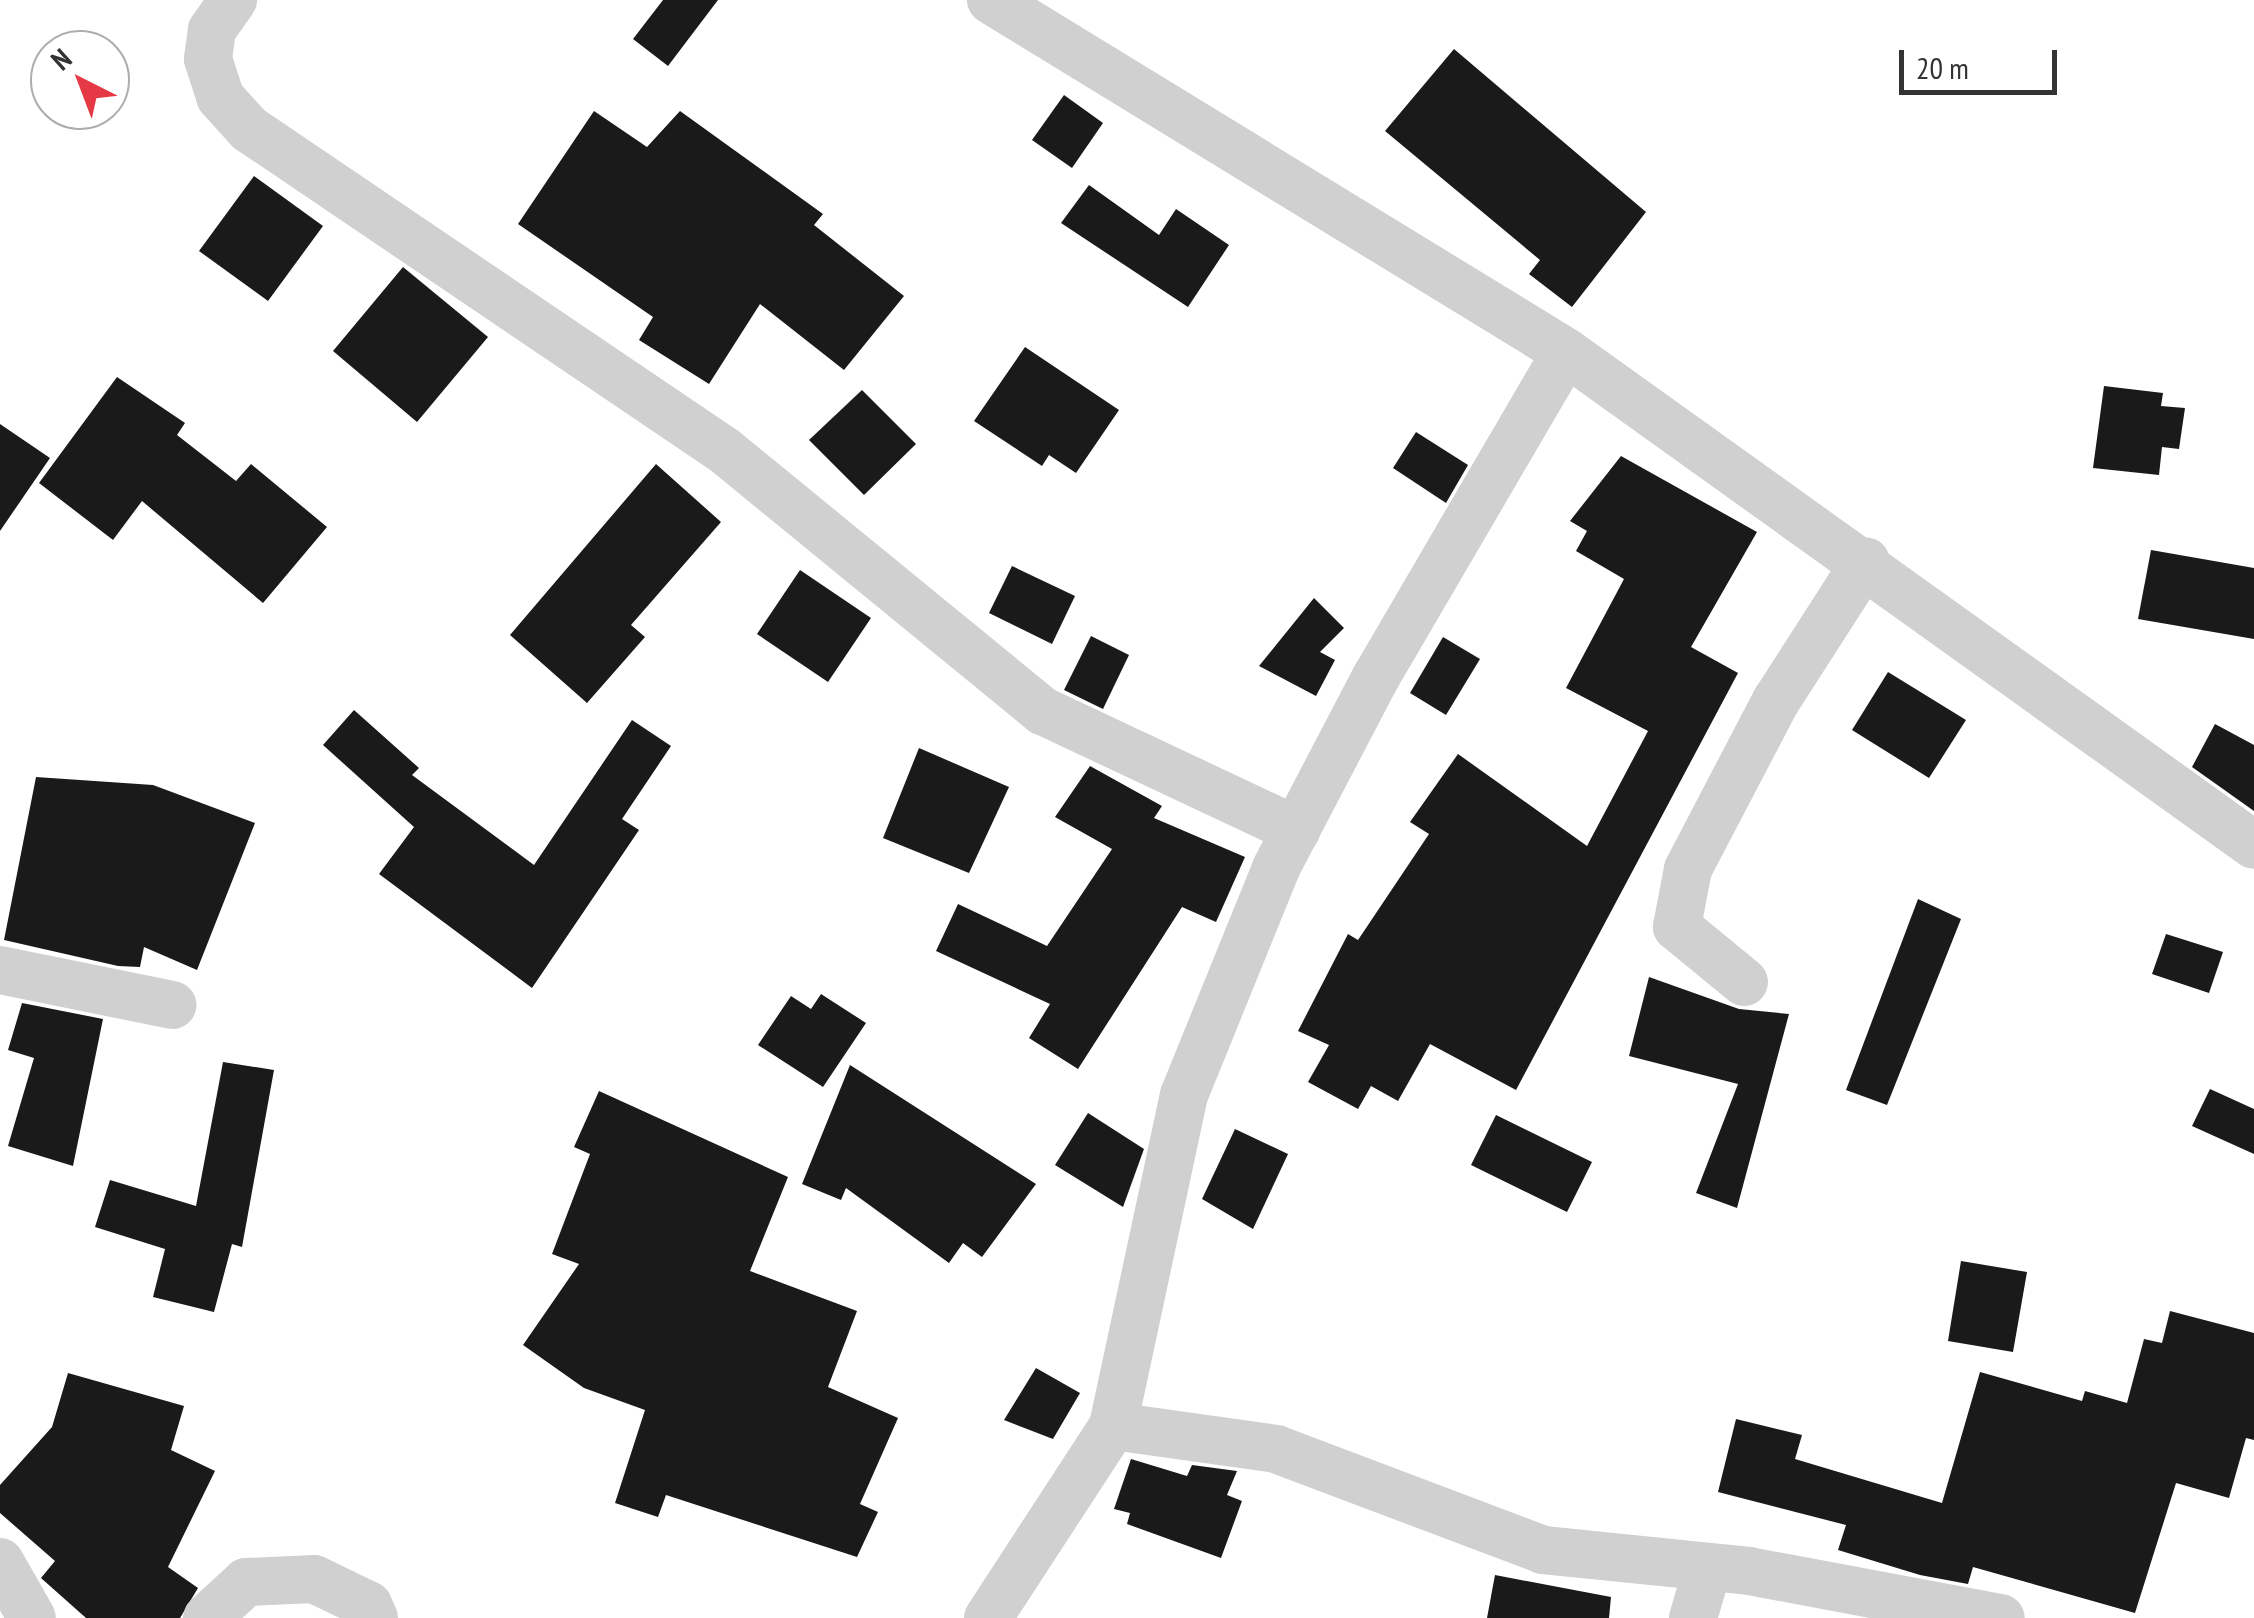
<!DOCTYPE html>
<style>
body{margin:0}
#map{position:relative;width:2254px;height:1618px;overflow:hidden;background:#fff;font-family:"PT Sans Narrow",sans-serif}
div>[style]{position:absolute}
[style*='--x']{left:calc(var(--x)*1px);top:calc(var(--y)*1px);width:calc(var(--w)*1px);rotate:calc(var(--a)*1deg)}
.building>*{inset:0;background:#1a1a1a}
.street>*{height:48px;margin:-24px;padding:0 24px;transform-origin:24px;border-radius:24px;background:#d0d0d0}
span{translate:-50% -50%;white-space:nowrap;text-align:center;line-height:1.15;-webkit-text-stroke:10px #fff;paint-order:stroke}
.north{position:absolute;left:30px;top:30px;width:100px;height:100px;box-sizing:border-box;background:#fff;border:2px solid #adadad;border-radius:50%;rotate:318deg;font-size:28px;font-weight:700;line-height:40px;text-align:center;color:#333}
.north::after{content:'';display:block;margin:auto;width:35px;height:45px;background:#e63946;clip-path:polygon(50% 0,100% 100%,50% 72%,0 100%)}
.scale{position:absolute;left:1899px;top:50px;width:158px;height:45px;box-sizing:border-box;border:5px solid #333;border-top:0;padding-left:12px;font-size:30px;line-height:35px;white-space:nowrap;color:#333;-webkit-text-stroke:8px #fff;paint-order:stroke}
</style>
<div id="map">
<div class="building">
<i style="clip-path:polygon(663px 0,718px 0,668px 66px,633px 39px)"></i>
<i style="clip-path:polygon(1454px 49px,1646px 212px,1572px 307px,1529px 274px,1540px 260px,1385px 131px)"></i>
<i style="clip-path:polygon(1064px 95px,1103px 123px,1072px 168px,1032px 140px)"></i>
<i style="clip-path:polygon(594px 111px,647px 147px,680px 111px,823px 214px,814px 225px,904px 296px,844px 370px,760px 304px,709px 384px,639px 340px,653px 317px,518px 224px)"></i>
<i style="clip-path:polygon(254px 176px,323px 226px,268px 301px,199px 251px)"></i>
<i style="clip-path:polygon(1089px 185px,1159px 235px,1176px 209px,1229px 245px,1188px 307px,1061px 223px)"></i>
<i style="clip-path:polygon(403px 267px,488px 337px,417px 422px,333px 351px)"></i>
<i style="clip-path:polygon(1025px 347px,1119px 410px,1076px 473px,1049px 455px,1042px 466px,974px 421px)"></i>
<i style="clip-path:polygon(117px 377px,185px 423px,177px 435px,236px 481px,251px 464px,327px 527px,263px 603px,142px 501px,113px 540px,39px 483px)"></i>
<i style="clip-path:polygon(2104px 386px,2163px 393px,2161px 406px,2185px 408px,2179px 449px,2162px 447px,2159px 475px,2093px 468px)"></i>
<i style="clip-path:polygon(862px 390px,916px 444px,864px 495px,809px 440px)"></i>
<i style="clip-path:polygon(0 424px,50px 458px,0 531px)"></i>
<i style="clip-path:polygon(1416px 432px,1468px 465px,1446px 503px,1393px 468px)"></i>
<i style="clip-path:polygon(1621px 456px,1757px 532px,1691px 647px,1738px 673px,1516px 1090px,1430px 1044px,1398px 1101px,1371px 1086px,1358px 1109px,1308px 1082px,1329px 1045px,1298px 1031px,1348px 934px,1358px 940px,1429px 834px,1410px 822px,1458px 754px,1587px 846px,1648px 731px,1566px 688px,1624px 579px,1576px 551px,1587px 531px,1570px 521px)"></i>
<i style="clip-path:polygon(656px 464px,721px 522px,631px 625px,645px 637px,587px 703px,510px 635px)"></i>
<i style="clip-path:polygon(2151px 550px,2254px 568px,2254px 639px,2138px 619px)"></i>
<i style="clip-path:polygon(1012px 566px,1075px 596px,1052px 644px,989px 613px)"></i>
<i style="clip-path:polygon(800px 570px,871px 618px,828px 682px,757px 634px)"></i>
<i style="clip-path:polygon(1314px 598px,1344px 628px,1320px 652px,1335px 660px,1316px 696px,1259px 666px)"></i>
<i style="clip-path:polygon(1091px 636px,1129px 655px,1103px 709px,1064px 690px)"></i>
<i style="clip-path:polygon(1443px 637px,1480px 659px,1446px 715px,1410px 693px)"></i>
<i style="clip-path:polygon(1888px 672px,1966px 720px,1929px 778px,1852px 730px)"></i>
<i style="clip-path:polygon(354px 710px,419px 768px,412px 775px,534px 865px,632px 720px,671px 746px,622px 819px,639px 830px,532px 988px,379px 874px,414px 827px,323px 745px)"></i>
<i style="clip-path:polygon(2215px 724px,2254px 745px,2254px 811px,2192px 767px)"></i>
<i style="clip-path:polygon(919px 748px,1009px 787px,969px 873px,883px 838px)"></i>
<i style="clip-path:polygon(1090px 766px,1162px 806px,1154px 818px,1245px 857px,1216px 922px,1182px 907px,1078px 1069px,1029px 1038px,1050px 1004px,936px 951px,958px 904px,1047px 946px,1112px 849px,1055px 817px)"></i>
<i style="clip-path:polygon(36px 777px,153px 785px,255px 823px,197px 970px,144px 947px,140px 967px,118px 966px,4px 940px)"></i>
<i style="clip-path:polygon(1918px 899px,1961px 919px,1887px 1105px,1846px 1090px)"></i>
<i style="clip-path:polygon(2166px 934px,2223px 952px,2209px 993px,2152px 974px)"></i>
<i style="clip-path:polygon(1649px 977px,1739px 1009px,1789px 1014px,1737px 1208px,1696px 1193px,1738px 1084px,1629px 1056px)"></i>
<i style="clip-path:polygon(821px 994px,866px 1023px,823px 1087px,758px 1045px,791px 996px,811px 1009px)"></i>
<i style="clip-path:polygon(22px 1003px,103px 1019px,73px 1166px,8px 1146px,34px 1058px,8px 1050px)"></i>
<i style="clip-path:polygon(223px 1062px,274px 1070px,242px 1247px,232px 1244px,214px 1312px,153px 1297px,165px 1249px,95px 1227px,110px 1180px,196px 1206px)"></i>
<i style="clip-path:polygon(850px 1065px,1036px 1184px,982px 1257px,963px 1243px,949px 1263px,846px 1188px,841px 1200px,802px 1184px)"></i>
<i style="clip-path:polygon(2210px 1089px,2254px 1109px,2254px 1154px,2192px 1126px)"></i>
<i style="clip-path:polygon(599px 1091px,788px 1177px,750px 1271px,857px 1311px,828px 1387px,898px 1418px,860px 1504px,878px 1512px,857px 1557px,666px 1495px,658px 1517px,615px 1503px,645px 1410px,584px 1388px,523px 1345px,579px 1264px,552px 1254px,590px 1154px,574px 1147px)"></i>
<i style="clip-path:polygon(1088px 1113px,1144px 1149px,1123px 1207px,1055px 1165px)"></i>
<i style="clip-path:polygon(1496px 1115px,1592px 1162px,1567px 1212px,1471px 1165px)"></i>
<i style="clip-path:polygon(1235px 1129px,1288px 1154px,1253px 1229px,1202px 1199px)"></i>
<i style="clip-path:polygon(1961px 1261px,2027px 1272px,2013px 1352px,1948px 1341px)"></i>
<i style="clip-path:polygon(2170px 1311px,2254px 1333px,2254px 1440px,2246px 1438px,2229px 1498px,2176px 1483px,2135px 1613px,1973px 1567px,1968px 1584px,1920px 1575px,1838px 1550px,1846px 1525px,1718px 1492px,1736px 1419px,1802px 1435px,1795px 1459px,1942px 1503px,1980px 1372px,2082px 1401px,2085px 1391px,2127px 1403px,2144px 1339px,2162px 1343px)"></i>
<i style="clip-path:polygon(1036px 1368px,1080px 1393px,1053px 1439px,1004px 1420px)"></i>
<i style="clip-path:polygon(68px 1373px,184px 1406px,171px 1450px,215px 1471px,168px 1567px,198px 1588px,180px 1618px,86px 1618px,41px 1578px,55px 1561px,0 1513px,0 1485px,52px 1427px)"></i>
<i style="clip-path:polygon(1131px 1459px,1187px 1476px,1192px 1465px,1237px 1471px,1227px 1495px,1242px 1501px,1221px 1558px,1127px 1524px,1130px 1513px,1114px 1509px)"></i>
<i style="clip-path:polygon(1495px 1575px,1611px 1597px,1609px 1618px,1487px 1618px)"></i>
</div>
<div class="street">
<i style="--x:233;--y:0;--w:37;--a:125"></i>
<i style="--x:212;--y:30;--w:29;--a:98"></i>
<i style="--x:208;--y:59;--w:40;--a:72"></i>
<i style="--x:220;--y:97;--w:43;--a:47.8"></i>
<i style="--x:249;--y:129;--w:575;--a:34.08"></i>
<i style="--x:725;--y:451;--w:411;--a:39.3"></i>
<i style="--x:1043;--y:711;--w:280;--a:25.2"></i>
<i style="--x:991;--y:0;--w:674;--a:31.47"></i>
<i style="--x:1566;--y:352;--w:846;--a:35.62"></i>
<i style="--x:0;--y:970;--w:176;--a:11.5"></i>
<i style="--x:1744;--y:982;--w:87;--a:-140.6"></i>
<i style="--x:1677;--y:927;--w:59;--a:-79.3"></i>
<i style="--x:1688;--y:869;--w:190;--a:-62.4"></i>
<i style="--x:1776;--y:701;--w:166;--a:-57.3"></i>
<i style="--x:1113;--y:1426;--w:165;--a:8"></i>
<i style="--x:1276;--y:1449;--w:285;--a:20.7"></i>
<i style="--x:1543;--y:1550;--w:207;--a:5.8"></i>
<i style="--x:1749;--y:1571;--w:256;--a:10.6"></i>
<i style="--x:0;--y:1562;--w:64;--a:60.3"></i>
<i style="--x:207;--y:1618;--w:53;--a:-42.7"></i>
<i style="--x:246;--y:1582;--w:68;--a:-2.5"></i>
<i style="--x:314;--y:1579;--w:60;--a:25.7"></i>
<i style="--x:368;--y:1605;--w:14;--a:65"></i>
<i style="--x:988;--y:1618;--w:229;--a:-56.9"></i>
<i style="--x:1113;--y:1426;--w:339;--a:-77.9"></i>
<i style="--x:1184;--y:1095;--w:245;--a:-67.9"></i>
<i style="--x:1276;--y:868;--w:216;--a:-62.4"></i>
<i style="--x:1376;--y:677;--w:376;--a:-59.7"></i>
<i style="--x:1693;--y:1618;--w:53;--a:-73.6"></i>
</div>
<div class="north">N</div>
<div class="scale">20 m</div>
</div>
